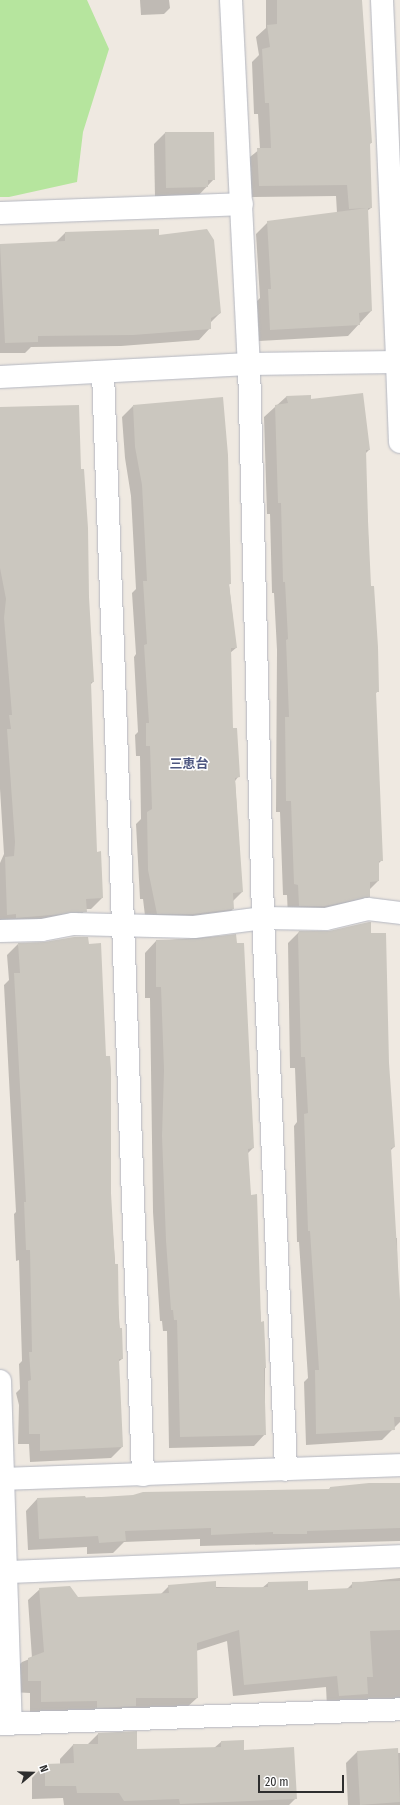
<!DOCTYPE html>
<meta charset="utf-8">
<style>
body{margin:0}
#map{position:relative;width:400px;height:1805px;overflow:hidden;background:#efe9e1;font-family:"Fira Sans Condensed","Noto Sans JP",sans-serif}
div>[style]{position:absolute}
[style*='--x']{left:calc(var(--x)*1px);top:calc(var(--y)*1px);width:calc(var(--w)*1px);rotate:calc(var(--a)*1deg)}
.green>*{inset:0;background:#b6e59e}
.shadow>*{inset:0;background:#0003}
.building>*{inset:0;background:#cbc7bf}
.roads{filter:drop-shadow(0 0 1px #b4b7c1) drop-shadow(0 0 1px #b4b7c1)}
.street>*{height:22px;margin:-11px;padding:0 11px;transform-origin:11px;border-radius:11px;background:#fff}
span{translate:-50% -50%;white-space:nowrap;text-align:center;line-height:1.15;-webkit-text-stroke:3px #fff;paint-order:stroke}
.quarter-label{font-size:13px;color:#4d5680;font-weight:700}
.north{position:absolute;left:12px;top:1753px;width:40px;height:40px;-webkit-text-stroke:3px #fff;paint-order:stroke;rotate:70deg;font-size:11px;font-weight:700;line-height:16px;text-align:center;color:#2e2e2e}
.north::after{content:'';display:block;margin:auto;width:14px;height:18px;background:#2e2e2e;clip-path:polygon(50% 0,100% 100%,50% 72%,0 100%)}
.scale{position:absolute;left:258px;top:1775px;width:86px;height:18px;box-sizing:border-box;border:2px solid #2e2e2e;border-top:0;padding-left:5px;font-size:12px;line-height:14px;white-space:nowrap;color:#2e2e2e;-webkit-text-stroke:3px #fff;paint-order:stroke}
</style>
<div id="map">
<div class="green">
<i style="clip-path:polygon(0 0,87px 0,109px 49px,83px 132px,77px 182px,9px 197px,0 197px)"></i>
</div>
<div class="shadow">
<i style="clip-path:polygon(140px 0,169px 0,170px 8px,164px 14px,141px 15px)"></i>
<i style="clip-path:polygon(266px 0,361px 0,371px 143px,369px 145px,371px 208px,367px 211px,371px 311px,348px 336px,259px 341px,257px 301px,260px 298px,256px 234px,268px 222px,337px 213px,336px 196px,248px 197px,246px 160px,260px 149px,258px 114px,254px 114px,252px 62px,259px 55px,256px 37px,266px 28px)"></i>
<i style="clip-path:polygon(165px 133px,213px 133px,214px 179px,196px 198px,155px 198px,154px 144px)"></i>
<i style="clip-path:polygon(65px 233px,158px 236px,220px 313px,210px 323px,210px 328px,199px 340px,121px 346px,31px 347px,25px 353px,0 353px,0 245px,55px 243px)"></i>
<i style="clip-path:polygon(286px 397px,310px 400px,369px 450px,365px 454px,370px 587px,378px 691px,375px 694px,382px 860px,378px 864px,378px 881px,369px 890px,369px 896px,358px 908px,288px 917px,287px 895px,283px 895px,280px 812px,276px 812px,277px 650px,274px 593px,272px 593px,270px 514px,267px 514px,264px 417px)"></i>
<i style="clip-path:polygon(133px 406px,230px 583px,229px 585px,236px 648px,230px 653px,232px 729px,238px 777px,235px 781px,242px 892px,233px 901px,233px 909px,222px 920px,146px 924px,143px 899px,140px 899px,136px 824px,141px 819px,140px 756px,136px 756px,135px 735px,138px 732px,134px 657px,136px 654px,132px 593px,136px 589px,131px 496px,125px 458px,122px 417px)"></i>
<i style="clip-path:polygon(0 408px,80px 470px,93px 682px,90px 685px,96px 853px,102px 898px,91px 909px,86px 909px,75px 922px,0 925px,0 863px,4px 854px,0 789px)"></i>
<i style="clip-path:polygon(299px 932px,370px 934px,388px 1063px,394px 1147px,390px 1151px,395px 1238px,397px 1238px,398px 1301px,400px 1301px,400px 1422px,382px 1440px,306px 1445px,304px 1382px,308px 1378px,299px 1242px,297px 1242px,294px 1126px,297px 1122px,295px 1068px,290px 1068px,288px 943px)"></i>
<i style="clip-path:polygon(235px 935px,253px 1148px,247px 1154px,265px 1368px,265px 1434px,254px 1446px,169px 1448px,167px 1331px,163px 1331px,162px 1321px,160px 1321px,153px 1212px,150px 998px,145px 998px,145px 953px,156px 941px)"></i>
<i style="clip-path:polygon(18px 944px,110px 1193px,122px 1359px,118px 1362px,122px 1447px,111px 1458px,30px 1462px,29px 1444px,18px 1444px,19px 1405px,16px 1393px,20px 1389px,19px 1364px,22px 1361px,19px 1260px,16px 1261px,14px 1214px,16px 1212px,4px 985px,9px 980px,7px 955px)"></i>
<i style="clip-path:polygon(400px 1484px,400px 1541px,200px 1546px,200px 1539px,124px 1542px,113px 1553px,87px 1554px,87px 1547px,28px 1550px,26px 1511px,37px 1499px,327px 1491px,330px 1488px)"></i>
<i style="clip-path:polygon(400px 1578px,400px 1699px,327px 1707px,326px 1687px,233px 1696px,227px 1641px,196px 1651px,197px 1698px,185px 1709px,30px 1713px,30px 1693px,11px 1692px,10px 1674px,22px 1662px,32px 1658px,28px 1600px,40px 1589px,78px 1598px,161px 1594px,169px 1586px,262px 1588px,268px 1583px,307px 1591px,346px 1590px,353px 1583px)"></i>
<i style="clip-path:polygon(98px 1734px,136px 1750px,214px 1748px,221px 1742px,243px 1741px,243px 1751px,296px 1798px,289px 1805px,64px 1805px,63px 1798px,32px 1799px,32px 1778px,45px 1764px,60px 1764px,60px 1759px,73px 1745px,87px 1745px)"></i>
<i style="clip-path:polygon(357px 1752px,400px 1753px,400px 1805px,348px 1805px,346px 1763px)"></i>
</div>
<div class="building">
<i style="clip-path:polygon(277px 0,362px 0,372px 143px,370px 143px,372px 208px,368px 208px,372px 311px,359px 313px,360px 325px,270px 330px,268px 289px,271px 289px,267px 221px,367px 208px,349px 209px,347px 185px,259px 186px,257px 148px,271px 148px,269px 103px,265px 103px,262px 49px,270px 47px,267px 25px,277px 24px)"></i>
<i style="clip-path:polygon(165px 132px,214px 132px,215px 180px,208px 180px,208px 187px,166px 188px)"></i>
<i style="clip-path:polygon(159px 229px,159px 235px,207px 229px,214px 240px,221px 313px,211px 318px,211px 329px,133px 335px,38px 336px,38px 342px,5px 343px,0 244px,65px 241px,65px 232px)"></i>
<i style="clip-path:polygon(363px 393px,370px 450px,366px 450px,368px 521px,371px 586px,374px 586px,378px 647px,379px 692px,376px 692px,383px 861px,379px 861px,379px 881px,370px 882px,370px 897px,325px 906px,299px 906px,298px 885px,294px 884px,291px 801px,286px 801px,285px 717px,289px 717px,286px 640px,288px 639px,285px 582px,283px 582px,281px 503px,278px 503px,275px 405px,288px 403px,286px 396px,311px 395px,311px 399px)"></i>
<i style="clip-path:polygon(223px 397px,228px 455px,231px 584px,229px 584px,237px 648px,231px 648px,233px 728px,237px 728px,240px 777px,235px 778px,243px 892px,233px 893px,234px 909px,193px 914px,157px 914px,148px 870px,147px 812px,152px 809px,150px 746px,146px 746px,146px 723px,149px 723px,144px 645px,147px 644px,143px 581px,147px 581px,142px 485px,135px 447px,133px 405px)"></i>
<i style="clip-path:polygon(79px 405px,81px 469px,84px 469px,88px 528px,89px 597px,94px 682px,91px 682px,97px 852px,101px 851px,103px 898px,86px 899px,87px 912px,16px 918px,16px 914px,7px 915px,5px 857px,14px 856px,15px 842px,7px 729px,11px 729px,9px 715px,12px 715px,4px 618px,6px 599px,0 568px,0 407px)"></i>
<i style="clip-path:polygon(369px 922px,371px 922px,371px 933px,386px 933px,389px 1063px,395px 1147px,391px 1148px,400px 1300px,400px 1417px,394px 1417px,395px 1430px,316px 1434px,315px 1370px,319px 1370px,310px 1231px,308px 1231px,304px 1114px,308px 1113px,305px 1057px,301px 1057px,298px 935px,299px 931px,329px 931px)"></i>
<i style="clip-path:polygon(236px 934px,237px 943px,244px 943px,254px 1148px,248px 1149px,251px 1195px,257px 1194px,261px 1322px,264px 1321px,266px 1368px,264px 1368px,266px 1435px,180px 1437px,177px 1320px,174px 1320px,173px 1310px,171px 1310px,166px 1241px,162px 1136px,164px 1070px,161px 987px,156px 987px,156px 940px,196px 939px)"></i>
<i style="clip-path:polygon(74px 937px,88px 937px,89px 944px,101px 943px,106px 1056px,110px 1056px,111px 1069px,111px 1193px,115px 1264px,118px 1264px,119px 1328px,122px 1328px,123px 1359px,119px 1359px,123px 1447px,40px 1451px,40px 1434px,29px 1434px,28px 1381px,31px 1380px,29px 1352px,32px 1352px,30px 1250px,26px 1250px,24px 1202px,26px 1202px,14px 973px,20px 973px,18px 943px,44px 942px)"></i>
<i style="clip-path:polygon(369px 1483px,400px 1483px,400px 1528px,307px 1531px,307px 1534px,273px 1534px,273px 1532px,211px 1535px,211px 1528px,125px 1531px,126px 1541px,99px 1543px,98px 1536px,39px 1539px,37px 1498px,85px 1496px,86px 1498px,133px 1495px,143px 1492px,330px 1489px,330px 1487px)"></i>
<i style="clip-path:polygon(216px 1581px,216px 1588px,268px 1587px,268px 1582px,308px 1581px,308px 1590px,352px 1588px,352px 1582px,400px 1581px,400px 1630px,370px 1631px,373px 1677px,367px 1677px,368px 1694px,339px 1696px,337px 1676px,244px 1685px,239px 1630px,197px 1643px,198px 1698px,136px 1698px,136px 1706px,97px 1708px,97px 1701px,41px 1702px,41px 1681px,28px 1681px,28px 1658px,44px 1652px,39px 1588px,70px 1586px,78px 1597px,169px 1593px,168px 1585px)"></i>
<i style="clip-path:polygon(137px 1731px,137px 1749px,221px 1747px,221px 1741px,244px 1740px,244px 1750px,294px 1747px,297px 1799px,180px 1804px,179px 1799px,124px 1801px,119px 1793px,77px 1793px,76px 1786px,45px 1786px,45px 1764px,74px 1763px,73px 1744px,98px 1744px,98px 1733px)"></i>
<i style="clip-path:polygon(398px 1748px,400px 1802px,360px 1805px,357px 1751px)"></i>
</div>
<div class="roads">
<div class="street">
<i style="--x:231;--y:0;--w:364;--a:87.2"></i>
<i style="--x:249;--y:364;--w:554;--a:88.55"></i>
<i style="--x:263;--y:918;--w:552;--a:87.61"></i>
<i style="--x:382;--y:0;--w:362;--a:87.6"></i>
<i style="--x:0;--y:213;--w:242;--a:-2.1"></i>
<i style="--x:103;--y:373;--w:1103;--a:87.92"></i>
<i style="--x:0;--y:377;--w:249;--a:-3"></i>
<i style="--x:249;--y:364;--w:148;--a:-0.8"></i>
<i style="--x:397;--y:362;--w:80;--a:87.9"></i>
<i style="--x:0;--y:931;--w:42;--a:-1.4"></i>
<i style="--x:42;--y:930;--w:32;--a:-11"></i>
<i style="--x:73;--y:924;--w:121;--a:1.4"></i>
<i style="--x:194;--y:927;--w:70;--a:-7.4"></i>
<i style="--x:263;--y:918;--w:63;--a:0.9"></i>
<i style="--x:326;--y:919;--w:43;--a:-13.4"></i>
<i style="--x:368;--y:909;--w:32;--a:7"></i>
<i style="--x:0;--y:1381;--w:343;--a:88.2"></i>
<i style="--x:0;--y:1479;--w:400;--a:-2"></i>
<i style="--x:8;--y:1572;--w:392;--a:-2.3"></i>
<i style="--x:0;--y:1724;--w:400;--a:-2.1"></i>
</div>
</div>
<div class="quarter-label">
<span style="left:189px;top:764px">三恵台</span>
</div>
<div class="north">N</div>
<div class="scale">20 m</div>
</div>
